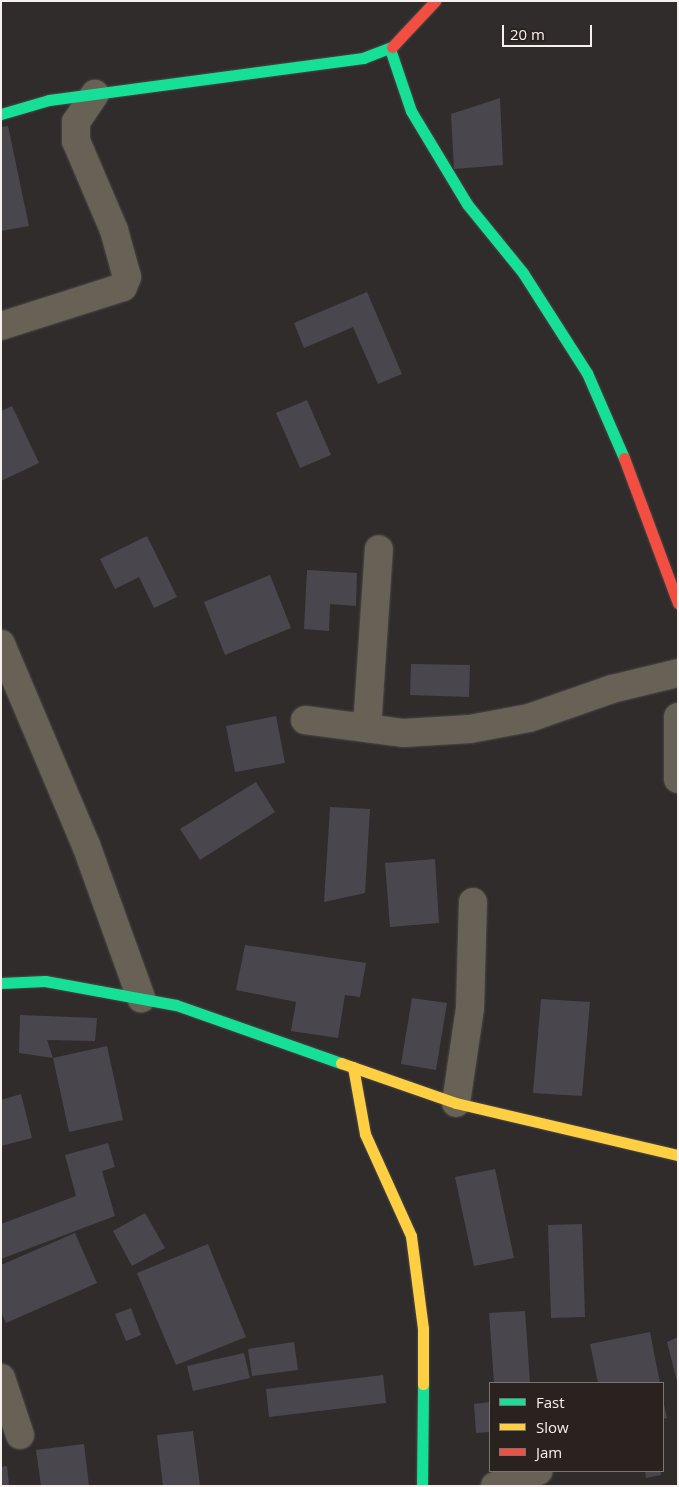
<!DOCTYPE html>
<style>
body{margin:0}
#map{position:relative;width:679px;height:1487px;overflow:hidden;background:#302c2b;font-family:"Open Sans",sans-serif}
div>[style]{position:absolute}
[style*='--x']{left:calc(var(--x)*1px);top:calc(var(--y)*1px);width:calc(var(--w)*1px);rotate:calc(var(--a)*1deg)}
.building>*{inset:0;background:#4a464e}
.roads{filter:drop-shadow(0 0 1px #4b4847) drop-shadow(0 0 1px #4b4847)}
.street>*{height:28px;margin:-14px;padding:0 14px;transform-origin:14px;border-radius:14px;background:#686256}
.fast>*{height:11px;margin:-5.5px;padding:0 5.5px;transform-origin:5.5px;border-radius:5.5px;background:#16e098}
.slow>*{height:11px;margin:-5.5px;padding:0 5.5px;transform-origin:5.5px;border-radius:5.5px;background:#ffcf43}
.jam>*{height:11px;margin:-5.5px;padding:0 5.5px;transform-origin:5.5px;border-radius:5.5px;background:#f24e42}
span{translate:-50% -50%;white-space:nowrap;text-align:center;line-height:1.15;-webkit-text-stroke:4px #29221e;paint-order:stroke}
.frame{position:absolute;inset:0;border:2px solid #f6f1ee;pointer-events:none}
.legend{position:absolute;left:489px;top:1382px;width:175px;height:90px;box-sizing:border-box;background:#29221e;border:1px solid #7b7571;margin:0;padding:6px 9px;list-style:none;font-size:15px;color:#f6f1ee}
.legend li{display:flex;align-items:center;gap:10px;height:25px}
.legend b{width:25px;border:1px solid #7b7571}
.scale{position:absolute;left:502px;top:25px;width:90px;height:22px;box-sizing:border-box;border:2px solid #f6f1ee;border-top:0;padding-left:6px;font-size:15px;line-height:18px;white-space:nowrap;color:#f6f1ee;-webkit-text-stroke:4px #29221e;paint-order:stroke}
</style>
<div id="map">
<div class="building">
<i style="clip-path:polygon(500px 98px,503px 165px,454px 169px,451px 114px)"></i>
<i style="clip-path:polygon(8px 126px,29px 226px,1px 231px,1px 127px)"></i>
<i style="clip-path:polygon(367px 292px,402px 374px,378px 384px,353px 327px,304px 348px,294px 323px)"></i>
<i style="clip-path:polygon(307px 400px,331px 455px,300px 468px,276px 413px)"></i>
<i style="clip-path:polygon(12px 406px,39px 463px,1px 481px,1px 411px)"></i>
<i style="clip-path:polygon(147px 536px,177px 597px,154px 608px,139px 577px,115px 589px,100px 559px)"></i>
<i style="clip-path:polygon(307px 570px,357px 573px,356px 606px,330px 604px,329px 631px,304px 629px)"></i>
<i style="clip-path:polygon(270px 575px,291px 628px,225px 655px,204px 602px)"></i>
<i style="clip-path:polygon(411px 664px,470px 665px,469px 697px,410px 695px)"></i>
<i style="clip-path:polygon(276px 716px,285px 763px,235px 772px,226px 726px)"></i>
<i style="clip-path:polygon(256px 782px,275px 812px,200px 860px,180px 829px)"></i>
<i style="clip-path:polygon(330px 807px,370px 809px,365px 893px,324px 902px)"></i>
<i style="clip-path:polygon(435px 859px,439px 923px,390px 927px,385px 863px)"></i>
<i style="clip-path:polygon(245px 945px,366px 963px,360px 997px,345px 995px,338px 1038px,291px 1031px,296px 1002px,236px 990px)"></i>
<i style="clip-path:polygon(412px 998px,447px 1003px,436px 1070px,401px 1064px)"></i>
<i style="clip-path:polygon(541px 999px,590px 1002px,582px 1096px,533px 1093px)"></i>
<i style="clip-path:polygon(20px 1015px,97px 1018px,95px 1041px,47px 1040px,53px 1058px,19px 1053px)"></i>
<i style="clip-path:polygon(107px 1046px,123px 1120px,69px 1132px,53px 1058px)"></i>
<i style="clip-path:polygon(21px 1094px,32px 1138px,1px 1146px,1px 1100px)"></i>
<i style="clip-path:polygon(108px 1143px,115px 1167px,102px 1171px,115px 1216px,1px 1259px,1px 1224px,76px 1196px,65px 1155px)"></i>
<i style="clip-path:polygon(495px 1169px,514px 1258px,474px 1266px,455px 1177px)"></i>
<i style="clip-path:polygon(145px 1213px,165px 1248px,132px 1266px,113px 1231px)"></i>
<i style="clip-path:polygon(582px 1224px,585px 1317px,551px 1318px,548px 1225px)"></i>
<i style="clip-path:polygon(75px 1233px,97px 1283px,6px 1323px,1px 1312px,1px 1265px)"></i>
<i style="clip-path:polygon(208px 1244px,246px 1337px,176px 1365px,137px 1273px)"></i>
<i style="clip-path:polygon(131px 1308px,141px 1335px,126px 1341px,115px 1314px)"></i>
<i style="clip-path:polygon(525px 1311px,530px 1383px,494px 1383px,489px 1313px)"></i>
<i style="clip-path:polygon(650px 1332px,660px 1383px,598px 1383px,590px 1344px)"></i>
<i style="clip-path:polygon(678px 1337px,678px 1381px,677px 1381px,667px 1342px)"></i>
<i style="clip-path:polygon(294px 1342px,298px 1370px,252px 1376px,248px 1349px)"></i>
<i style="clip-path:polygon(244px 1353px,250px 1378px,193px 1391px,187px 1366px)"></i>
<i style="clip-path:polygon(383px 1375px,386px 1403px,269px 1417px,266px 1389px)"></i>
<i style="clip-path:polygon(663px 1400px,667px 1418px,663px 1419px)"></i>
<i style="clip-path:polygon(490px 1402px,490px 1432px,476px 1433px,474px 1404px)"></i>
<i style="clip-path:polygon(193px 1431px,200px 1486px,163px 1486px,157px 1435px)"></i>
<i style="clip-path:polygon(84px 1444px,89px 1486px,41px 1486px,36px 1450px)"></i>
<i style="clip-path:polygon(7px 1466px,9px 1486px,1px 1486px,1px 1467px)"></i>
<i style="clip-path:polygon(645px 1471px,661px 1471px,661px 1475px,646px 1478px)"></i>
</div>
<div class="roads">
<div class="street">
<i style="--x:1;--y:326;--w:128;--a:-17.7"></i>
<i style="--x:123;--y:287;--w:11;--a:-68"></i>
<i style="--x:127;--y:277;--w:49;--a:-105.5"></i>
<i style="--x:114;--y:230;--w:97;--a:-113.1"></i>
<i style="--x:76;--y:141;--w:19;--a:-90"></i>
<i style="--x:76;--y:122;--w:34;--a:-56"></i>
<i style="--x:1;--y:644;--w:218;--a:67.1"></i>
<i style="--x:86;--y:845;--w:163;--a:70.2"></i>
<i style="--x:678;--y:717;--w:62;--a:90"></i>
<i style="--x:305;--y:720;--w:100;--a:7.5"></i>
<i style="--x:404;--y:733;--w:66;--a:-3.5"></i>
<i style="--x:470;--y:729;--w:60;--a:-10.6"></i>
<i style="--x:529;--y:718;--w:88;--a:-19.3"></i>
<i style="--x:612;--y:689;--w:68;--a:-13.6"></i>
<i style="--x:367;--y:728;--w:179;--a:-86.2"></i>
<i style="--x:456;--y:1103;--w:96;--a:-81.6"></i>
<i style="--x:470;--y:1008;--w:106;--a:-88.4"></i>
<i style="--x:1;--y:1378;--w:60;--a:71.6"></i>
<i style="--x:495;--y:1486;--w:46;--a:-19.2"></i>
</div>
<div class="fast">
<i style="--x:390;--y:49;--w:65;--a:71.3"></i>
<i style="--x:411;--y:111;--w:109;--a:58.9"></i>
<i style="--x:467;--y:204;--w:89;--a:50.9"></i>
<i style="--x:523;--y:273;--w:119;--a:57.4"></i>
<i style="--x:587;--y:373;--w:93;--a:66.5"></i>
<i style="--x:1;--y:114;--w:50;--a:-16.3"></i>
<i style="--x:49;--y:100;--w:317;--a:-7.6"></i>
<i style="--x:363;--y:58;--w:31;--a:-21"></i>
<i style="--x:1;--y:983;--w:44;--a:-2.6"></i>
<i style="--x:45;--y:981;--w:133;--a:10.4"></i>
<i style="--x:176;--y:1005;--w:175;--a:19.4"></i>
<i style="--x:422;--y:1486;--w:102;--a:-89.4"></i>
</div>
<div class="slow">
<i style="--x:341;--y:1063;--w:122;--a:19.2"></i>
<i style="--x:456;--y:1103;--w:228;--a:13.2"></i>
<i style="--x:353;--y:1067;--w:68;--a:79.8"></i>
<i style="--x:365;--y:1134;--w:112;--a:65.7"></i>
<i style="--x:411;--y:1236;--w:94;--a:82.6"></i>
<i style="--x:423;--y:1329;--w:55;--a:90"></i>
</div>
<div class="jam">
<i style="--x:392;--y:47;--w:63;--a:-46.9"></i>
<i style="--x:624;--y:458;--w:155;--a:69.6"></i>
</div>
</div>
<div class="frame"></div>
<ul class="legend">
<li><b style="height:6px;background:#16e098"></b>Fast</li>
<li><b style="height:6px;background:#ffcf43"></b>Slow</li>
<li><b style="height:6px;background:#f24e42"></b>Jam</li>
</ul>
<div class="scale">20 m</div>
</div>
